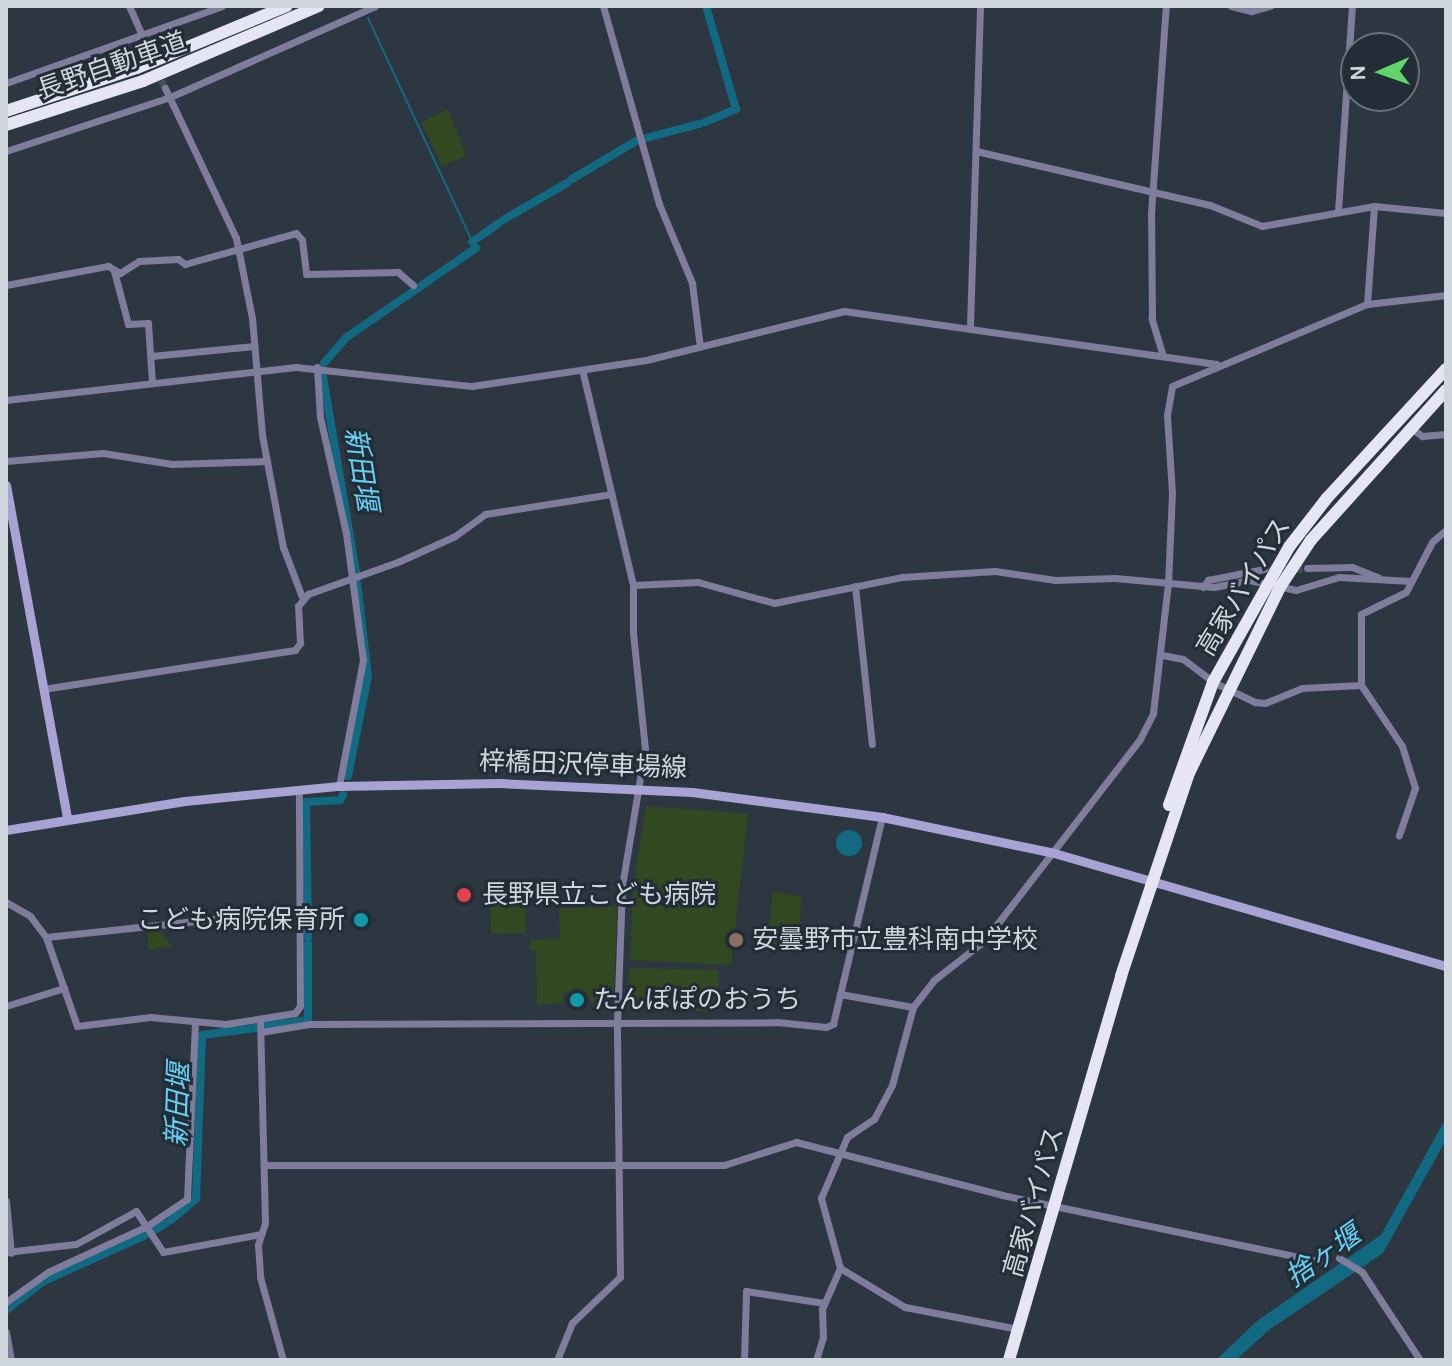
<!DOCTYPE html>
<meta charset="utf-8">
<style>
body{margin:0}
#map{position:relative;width:1452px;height:1366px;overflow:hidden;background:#2d3742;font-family:Karla,"Noto Sans JP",sans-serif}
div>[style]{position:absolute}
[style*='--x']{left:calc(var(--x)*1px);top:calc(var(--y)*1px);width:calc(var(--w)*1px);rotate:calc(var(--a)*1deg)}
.green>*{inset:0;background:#314821}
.water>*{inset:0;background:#116982}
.round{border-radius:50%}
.stream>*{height:2px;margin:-1px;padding:0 1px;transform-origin:1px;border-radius:1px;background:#116982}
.canal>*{height:8px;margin:-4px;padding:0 4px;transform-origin:4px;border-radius:4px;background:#116982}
.street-tunnel>*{height:7px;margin-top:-3.5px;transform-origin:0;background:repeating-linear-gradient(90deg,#454f59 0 7px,transparent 0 10.5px)}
.street>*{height:7px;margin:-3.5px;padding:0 3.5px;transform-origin:3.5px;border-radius:3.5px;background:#7f7c9c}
.secondary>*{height:9px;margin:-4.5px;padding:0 4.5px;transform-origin:4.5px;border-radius:4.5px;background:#a8a2d5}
.highway>*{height:12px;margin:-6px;padding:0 6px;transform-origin:6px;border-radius:6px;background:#e6e5f4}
.dots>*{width:22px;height:22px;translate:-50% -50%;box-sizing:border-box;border:4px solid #232d37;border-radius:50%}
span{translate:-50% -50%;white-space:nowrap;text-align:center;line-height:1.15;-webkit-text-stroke:6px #232d37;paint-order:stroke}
.street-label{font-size:26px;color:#d0d6dd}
.poi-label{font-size:26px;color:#d0d6dd}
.left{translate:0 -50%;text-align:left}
.right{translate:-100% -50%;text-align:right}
.water-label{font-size:28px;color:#66d0f4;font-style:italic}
.frame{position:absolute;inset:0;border:8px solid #d0d6dd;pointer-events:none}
.north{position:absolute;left:1340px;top:32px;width:80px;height:80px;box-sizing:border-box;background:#232d37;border:2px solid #687179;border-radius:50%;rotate:268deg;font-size:22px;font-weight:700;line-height:32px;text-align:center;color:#d0d6dd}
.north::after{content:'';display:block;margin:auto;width:28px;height:36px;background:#61d56a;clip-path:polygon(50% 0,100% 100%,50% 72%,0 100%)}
</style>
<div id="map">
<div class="green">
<i style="clip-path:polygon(448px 109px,466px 156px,442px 166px,421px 122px)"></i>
<i style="clip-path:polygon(646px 806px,748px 814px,731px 965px,630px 960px,633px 888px)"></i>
<i style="clip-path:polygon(773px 891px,801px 897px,799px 952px,766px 948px)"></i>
<i style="clip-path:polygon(490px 901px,526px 901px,526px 933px,491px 934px)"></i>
<i style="clip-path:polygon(617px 907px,614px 989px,592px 1003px,586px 993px,563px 993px,563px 1003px,537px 1005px,536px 950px,530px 950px,530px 940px,560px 939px,559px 908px)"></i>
<i style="clip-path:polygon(158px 929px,172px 946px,149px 950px,147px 930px)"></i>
<i style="clip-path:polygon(629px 968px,719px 970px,717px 1012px,627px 1007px)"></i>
</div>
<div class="water">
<i class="round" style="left:836px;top:830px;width:26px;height:26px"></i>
<i style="clip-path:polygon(1446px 1118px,1446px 1140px,1383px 1253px,1269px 1330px,1236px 1360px,1216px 1360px,1257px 1321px,1381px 1235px)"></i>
</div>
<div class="stream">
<i style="--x:368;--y:18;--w:244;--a:65"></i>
</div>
<div class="canal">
<i style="--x:706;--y:6;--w:107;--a:73.8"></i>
<i style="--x:736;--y:109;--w:33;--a:157"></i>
<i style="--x:646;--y:138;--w:55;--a:-14.8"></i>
<i style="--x:572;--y:179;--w:74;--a:-30.7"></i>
<i style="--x:503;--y:220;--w:74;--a:-30"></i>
<i style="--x:472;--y:242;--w:32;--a:-35"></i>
<i style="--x:324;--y:363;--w:35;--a:-49"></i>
<i style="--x:347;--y:337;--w:157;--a:-34.6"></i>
<i style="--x:322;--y:371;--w:205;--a:80.4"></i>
<i style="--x:348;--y:776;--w:102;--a:-78.7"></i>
<i style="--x:368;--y:676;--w:95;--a:-96.7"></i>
<i style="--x:308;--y:938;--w:136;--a:-90.8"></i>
<i style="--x:306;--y:802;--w:34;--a:-3"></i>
<i style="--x:340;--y:800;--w:6;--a:-59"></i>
<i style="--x:265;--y:1026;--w:43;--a:-7.9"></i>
<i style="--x:308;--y:1020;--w:76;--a:-90"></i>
<i style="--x:171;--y:1220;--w:33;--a:-40"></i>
<i style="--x:196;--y:1199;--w:164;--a:-87.9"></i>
<i style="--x:202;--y:1035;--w:54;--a:-7.4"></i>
<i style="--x:155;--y:1230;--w:13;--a:-32"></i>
<i style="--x:6;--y:1310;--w:48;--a:-37.3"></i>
<i style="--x:44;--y:1281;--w:114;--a:-24.3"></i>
</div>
<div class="street-tunnel">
<i style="--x:149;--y:51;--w:40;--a:66.6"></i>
<i style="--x:1264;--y:569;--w:43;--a:-1.3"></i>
</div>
<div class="street">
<i style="--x:129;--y:6;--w:49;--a:66"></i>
<i style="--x:603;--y:6;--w:206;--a:74.2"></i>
<i style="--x:659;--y:204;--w:86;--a:67.3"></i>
<i style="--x:692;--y:283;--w:64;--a:82.9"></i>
<i style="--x:1231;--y:6;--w:21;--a:14"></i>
<i style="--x:1251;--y:11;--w:20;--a:-15"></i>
<i style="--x:6;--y:83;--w:229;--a:-19.6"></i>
<i style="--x:165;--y:88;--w:166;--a:64.7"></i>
<i style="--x:236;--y:238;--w:82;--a:78.7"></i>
<i style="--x:252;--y:318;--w:117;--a:85.1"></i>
<i style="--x:262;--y:435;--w:114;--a:79.4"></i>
<i style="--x:283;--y:547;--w:53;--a:69.2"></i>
<i style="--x:6;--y:151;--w:173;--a:-18.2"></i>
<i style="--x:170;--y:97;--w:224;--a:-23.9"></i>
<i style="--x:976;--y:151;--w:240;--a:13"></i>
<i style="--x:1210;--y:205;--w:56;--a:22"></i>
<i style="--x:1262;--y:226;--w:114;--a:-10.1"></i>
<i style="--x:1374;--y:206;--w:72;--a:5.6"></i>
<i style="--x:1338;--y:211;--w:205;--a:-86.1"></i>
<i style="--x:114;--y:271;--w:55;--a:75.2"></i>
<i style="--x:128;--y:324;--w:20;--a:-3"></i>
<i style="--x:148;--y:323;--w:60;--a:86.2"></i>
<i style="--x:6;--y:285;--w:104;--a:-10.6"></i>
<i style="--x:108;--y:266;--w:14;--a:30"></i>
<i style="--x:120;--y:273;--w:22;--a:-32"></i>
<i style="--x:139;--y:261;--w:39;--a:-3"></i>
<i style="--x:178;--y:259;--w:9;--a:36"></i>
<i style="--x:185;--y:264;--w:115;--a:-15.6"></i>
<i style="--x:296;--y:233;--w:9;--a:49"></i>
<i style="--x:302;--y:240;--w:34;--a:83"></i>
<i style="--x:306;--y:274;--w:92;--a:-1.2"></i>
<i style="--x:398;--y:272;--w:20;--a:41"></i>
<i style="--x:1367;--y:304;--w:98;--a:-85.9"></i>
<i style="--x:970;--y:326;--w:320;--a:-88.2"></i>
<i style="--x:151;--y:356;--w:104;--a:-5.5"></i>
<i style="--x:1163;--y:356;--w:39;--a:-107"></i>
<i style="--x:1152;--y:319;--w:106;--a:-90.5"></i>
<i style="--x:1151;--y:213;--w:208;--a:-85.9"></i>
<i style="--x:317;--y:367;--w:50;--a:86.6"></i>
<i style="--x:320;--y:417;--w:119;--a:77.4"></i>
<i style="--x:346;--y:533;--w:128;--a:82.4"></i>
<i style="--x:363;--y:660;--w:128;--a:100.8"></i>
<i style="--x:6;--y:400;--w:292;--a:-6.5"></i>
<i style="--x:296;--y:367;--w:177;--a:6.2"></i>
<i style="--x:472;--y:386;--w:176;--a:-8.5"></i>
<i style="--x:646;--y:360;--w:204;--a:-13.9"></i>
<i style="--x:844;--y:311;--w:376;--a:8.1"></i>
<i style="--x:1411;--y:428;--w:14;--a:36"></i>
<i style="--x:1422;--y:436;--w:24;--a:-5"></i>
<i style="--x:6;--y:461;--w:97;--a:-4.7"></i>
<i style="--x:103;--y:453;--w:70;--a:9.1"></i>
<i style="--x:172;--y:464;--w:95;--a:-1.8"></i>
<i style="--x:1307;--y:568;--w:45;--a:-1.3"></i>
<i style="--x:1352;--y:567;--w:29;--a:22"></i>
<i style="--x:633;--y:585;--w:65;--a:-2.6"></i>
<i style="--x:698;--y:582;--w:79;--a:15.4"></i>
<i style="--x:774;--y:603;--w:131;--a:-11.5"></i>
<i style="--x:902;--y:577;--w:93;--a:-3.7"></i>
<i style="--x:995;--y:571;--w:61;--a:8.5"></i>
<i style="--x:1055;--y:580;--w:60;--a:-1.9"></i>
<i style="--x:1115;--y:578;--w:99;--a:5.2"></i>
<i style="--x:1214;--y:587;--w:36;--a:-11"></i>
<i style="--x:1249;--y:580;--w:48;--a:12"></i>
<i style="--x:1296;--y:590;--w:45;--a:-16.8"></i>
<i style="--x:1339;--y:577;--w:72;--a:3.2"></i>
<i style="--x:855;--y:586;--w:159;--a:83.9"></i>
<i style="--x:1203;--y:587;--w:9;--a:-54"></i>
<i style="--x:1208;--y:580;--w:57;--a:-11.1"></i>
<i style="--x:1162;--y:655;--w:21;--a:11"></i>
<i style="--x:1183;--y:659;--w:38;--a:37"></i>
<i style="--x:1213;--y:682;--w:47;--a:25.5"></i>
<i style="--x:1255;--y:702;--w:10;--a:6"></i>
<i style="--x:1265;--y:703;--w:40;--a:-22"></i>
<i style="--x:1302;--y:688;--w:59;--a:-2.9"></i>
<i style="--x:1361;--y:685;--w:71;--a:-90"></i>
<i style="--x:1361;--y:614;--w:50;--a:-26.1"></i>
<i style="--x:1406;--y:592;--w:56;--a:-62.5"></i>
<i style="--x:1432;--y:542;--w:18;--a:-41"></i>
<i style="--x:1361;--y:685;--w:73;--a:56.1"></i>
<i style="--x:1402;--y:746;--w:44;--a:72.8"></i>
<i style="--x:1415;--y:788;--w:50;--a:108.8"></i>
<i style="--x:43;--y:689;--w:255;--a:-8.8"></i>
<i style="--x:295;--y:650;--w:9;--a:-54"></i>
<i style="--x:300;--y:643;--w:37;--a:-93"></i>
<i style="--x:298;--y:606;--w:16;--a:-50"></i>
<i style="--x:308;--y:594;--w:98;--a:-19.7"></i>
<i style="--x:400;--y:561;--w:60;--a:-24.4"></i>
<i style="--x:455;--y:536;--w:37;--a:-36"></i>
<i style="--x:485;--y:514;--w:128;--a:-9"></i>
<i style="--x:6;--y:902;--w:28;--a:30"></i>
<i style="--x:30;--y:916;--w:26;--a:53"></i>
<i style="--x:46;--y:937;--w:94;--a:70.8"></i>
<i style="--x:77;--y:1026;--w:74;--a:-7"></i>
<i style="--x:150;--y:1017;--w:76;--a:5.3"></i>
<i style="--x:226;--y:1024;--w:70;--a:-9.1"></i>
<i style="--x:295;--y:1013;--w:9;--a:-54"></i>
<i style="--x:300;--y:1006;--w:217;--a:-90.3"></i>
<i style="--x:46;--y:937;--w:254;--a:-6.1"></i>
<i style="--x:840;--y:994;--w:74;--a:10.1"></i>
<i style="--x:6;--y:1006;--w:61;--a:-17.2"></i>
<i style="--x:260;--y:1019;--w:204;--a:88.6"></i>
<i style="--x:265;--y:1223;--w:23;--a:108"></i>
<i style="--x:258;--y:1245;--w:32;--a:86"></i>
<i style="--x:260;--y:1277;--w:86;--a:74.5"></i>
<i style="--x:261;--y:1032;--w:50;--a:-9.3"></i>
<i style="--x:310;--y:1024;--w:467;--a:-0.2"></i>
<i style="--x:777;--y:1022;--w:49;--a:5.8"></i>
<i style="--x:826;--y:1027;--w:8;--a:-23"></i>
<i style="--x:833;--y:1024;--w:213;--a:-76.7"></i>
<i style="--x:264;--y:1165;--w:460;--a:0"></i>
<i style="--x:724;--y:1165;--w:76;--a:-17.7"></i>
<i style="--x:796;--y:1142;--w:213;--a:14.4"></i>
<i style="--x:1002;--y:1195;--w:332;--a:11.8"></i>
<i style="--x:6;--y:1201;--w:52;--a:84.5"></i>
<i style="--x:6;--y:1252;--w:70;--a:-6.5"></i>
<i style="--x:76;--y:1244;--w:68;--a:-28.8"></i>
<i style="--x:136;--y:1211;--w:49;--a:56.6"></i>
<i style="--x:163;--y:1252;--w:100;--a:-10.4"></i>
<i style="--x:1339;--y:1258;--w:27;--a:31"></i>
<i style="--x:1362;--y:1272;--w:105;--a:56.6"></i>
<i style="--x:840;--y:1268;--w:76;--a:31"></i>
<i style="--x:905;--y:1307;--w:115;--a:11"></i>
<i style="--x:6;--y:1302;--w:52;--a:-35.5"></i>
<i style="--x:48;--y:1272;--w:109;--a:-24.9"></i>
<i style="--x:147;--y:1226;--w:48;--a:-34"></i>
<i style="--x:187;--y:1199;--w:177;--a:-87.4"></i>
<i style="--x:6;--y:1332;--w:28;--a:80"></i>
<i style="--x:557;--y:1360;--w:40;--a:-68"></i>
<i style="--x:572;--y:1323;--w:66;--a:-43.8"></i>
<i style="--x:620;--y:1277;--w:254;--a:-90.7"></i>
<i style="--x:617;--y:1023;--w:137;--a:-87.9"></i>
<i style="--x:622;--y:886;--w:139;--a:-80.5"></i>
<i style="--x:645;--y:749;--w:117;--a:-95.9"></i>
<i style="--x:633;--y:633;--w:48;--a:-90"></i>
<i style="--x:633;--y:585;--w:221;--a:-103.3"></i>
<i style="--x:744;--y:1360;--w:69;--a:-88.3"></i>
<i style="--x:746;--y:1291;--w:79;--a:8.7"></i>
<i style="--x:816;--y:1360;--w:24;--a:-73"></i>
<i style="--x:823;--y:1337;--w:28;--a:-92"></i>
<i style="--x:822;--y:1309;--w:45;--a:-66.3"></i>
<i style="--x:840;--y:1268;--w:73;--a:-105.2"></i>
<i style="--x:821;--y:1198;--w:66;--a:-66.9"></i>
<i style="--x:847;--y:1137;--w:32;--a:-34"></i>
<i style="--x:874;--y:1119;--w:38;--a:-62"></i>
<i style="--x:892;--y:1085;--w:81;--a:-74.9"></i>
<i style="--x:913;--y:1007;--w:34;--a:-52"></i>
<i style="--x:934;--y:980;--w:63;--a:-38"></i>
<i style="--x:984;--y:941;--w:255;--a:-52.3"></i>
<i style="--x:1140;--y:739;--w:29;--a:-63"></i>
<i style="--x:1153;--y:713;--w:130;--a:-83.4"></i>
<i style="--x:1168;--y:584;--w:91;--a:-87.5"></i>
<i style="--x:1172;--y:493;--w:78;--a:-93.7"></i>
<i style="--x:1167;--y:415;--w:29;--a:-80"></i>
<i style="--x:1172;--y:386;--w:212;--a:-22.8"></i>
<i style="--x:1367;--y:304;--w:80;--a:-6.5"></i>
</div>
<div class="secondary">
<i style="--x:6;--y:485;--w:340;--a:79.6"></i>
<i style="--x:6;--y:830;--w:181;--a:-9.2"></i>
<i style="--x:185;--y:801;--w:155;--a:-5.6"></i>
<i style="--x:339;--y:786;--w:160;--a:-1.1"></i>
<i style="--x:499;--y:783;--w:193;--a:2.7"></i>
<i style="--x:692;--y:792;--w:192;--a:7.5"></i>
<i style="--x:882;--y:817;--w:176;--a:11.8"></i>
<i style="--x:1054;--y:853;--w:408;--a:16.1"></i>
</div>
<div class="highway">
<i style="--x:6;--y:111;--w:138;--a:-18.2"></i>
<i style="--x:137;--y:68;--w:162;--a:-22.5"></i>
<i style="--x:6;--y:125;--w:144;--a:-17.8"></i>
<i style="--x:143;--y:81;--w:191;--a:-23.1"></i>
<i style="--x:1169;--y:805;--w:131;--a:-70.3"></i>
<i style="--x:1213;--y:682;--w:155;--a:-60.6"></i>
<i style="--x:1289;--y:547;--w:62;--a:-52.2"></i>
<i style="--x:1327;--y:498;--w:176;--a:-47.3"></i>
<i style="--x:1009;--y:1360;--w:400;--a:-73.7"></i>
<i style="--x:1121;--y:976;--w:214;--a:-71.5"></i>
<i style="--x:1189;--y:773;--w:207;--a:-63.9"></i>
<i style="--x:1280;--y:587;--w:56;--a:-56.6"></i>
<i style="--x:1311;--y:540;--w:202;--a:-48"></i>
</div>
<div class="dots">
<i style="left:464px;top:895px;background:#e0444e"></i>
<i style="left:361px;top:920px;background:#0f9aa8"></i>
<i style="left:736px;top:940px;background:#8d6e63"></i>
<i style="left:577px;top:1000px;background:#0f9aa8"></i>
</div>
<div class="street-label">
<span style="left:112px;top:66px;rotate:-19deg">長野自動車道</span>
<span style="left:1244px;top:587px;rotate:-59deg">高家バイパス</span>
<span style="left:583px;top:765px;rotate:2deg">梓橋田沢停車場線</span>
<span style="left:1034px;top:1202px;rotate:-74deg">高家バイパス</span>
</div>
<div class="poi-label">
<span class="left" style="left:482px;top:895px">長野県立こども病院</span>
<span class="right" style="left:345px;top:920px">こども病院保育所</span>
<span class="left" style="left:752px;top:940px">安曇野市立豊科南中学校</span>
<span class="left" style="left:593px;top:1000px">たんぽぽのおうち</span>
</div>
<div class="water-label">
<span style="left:361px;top:469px;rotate:81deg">新田堰</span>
<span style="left:178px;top:1105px;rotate:-88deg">新田堰</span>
<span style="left:1323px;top:1256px;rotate:-35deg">捨ヶ堰</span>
</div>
<div class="frame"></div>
<div class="north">N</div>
</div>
